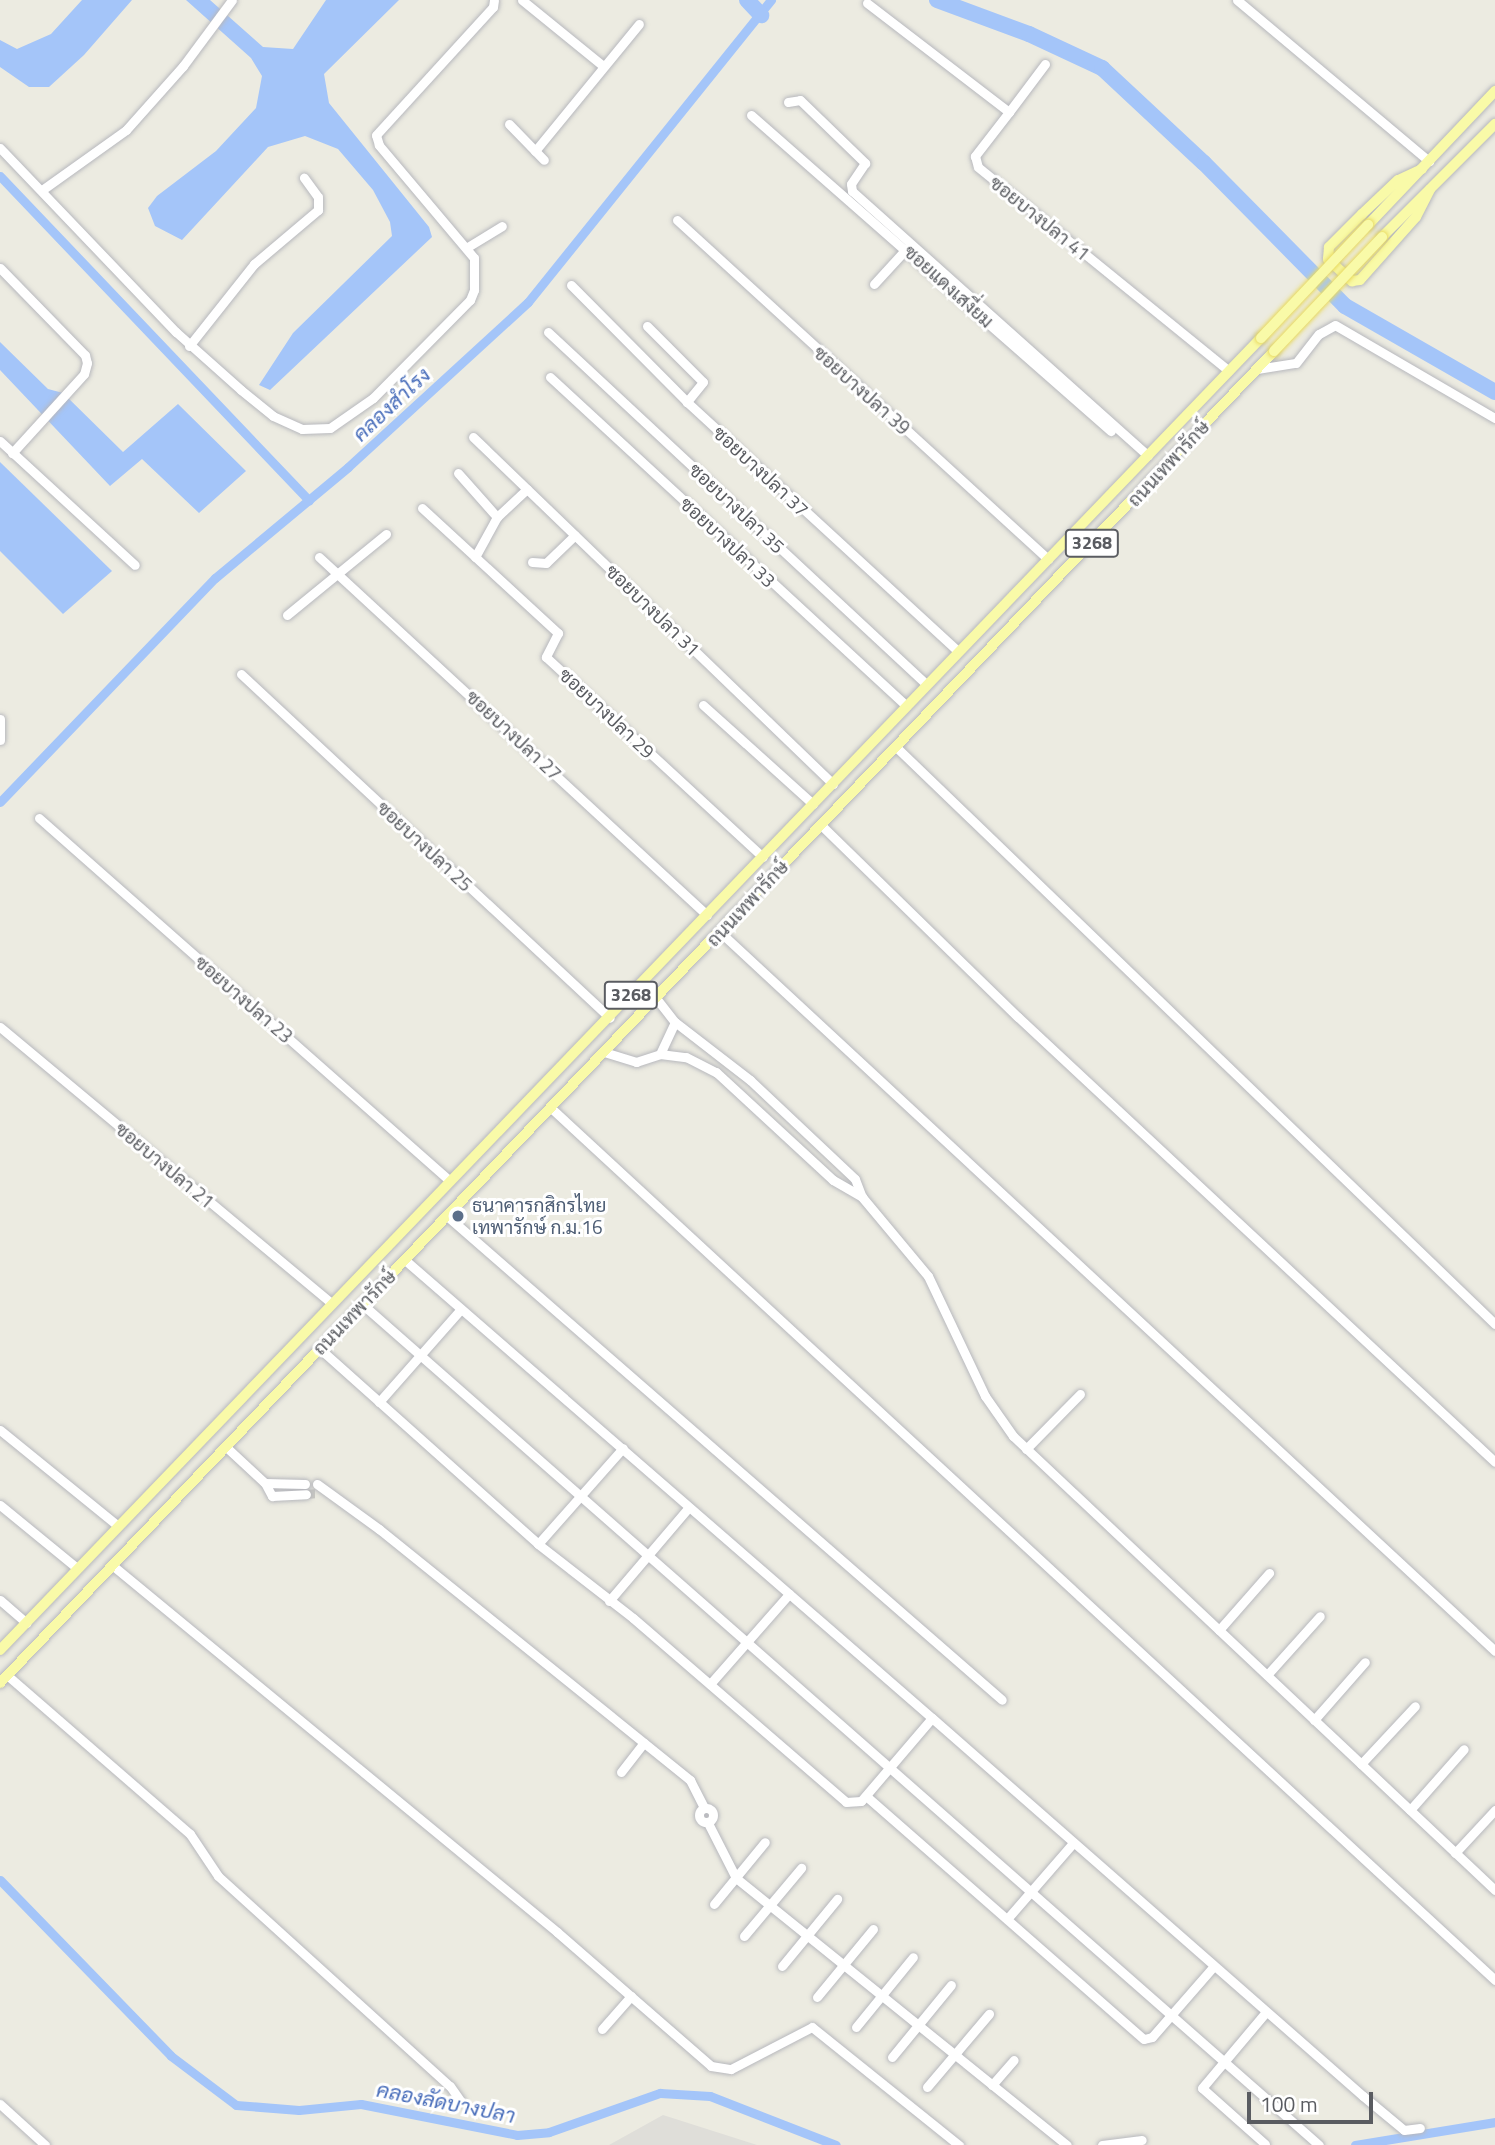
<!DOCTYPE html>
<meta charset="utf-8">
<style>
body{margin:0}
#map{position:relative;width:1495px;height:2145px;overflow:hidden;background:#ecebe1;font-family:"Titillium Web",Sarabun,sans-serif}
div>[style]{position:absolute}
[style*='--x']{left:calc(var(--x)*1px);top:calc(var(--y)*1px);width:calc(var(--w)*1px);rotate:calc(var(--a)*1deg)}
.industrial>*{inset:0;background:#dfded9}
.water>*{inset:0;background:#a4c5f9}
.canal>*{height:9px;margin:-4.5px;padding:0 4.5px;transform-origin:4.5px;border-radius:4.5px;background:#a4c5f9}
.river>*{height:16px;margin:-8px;padding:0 8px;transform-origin:8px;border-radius:8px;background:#a4c5f9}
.minor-tunnel>*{height:9px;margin-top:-4.5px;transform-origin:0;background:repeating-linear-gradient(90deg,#c8c7c1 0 9px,transparent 0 13.5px)}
.roads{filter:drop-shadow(0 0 2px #b7b8bd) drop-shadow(0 0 2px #b7b8bd)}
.minor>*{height:9px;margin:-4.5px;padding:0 4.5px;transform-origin:4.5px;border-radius:4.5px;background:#fff}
.minor>.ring{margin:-4.5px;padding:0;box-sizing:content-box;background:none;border:9px solid #fff;border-radius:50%}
.major>*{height:10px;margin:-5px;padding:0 5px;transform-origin:5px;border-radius:5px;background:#f9faa8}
.bridges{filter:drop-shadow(0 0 2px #e8d95e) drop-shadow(0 0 2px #e8d95e)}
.major-bridge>*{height:10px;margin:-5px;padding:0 5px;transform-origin:5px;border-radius:5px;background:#f9faa8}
.dots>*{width:19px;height:19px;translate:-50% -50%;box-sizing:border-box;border:4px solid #fff;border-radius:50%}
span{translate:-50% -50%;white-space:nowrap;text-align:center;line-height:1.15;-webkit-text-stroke:6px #fff;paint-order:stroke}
.shield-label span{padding:2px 5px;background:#fff;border:2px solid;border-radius:5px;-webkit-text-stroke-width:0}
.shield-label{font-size:18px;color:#5a5c61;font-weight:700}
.street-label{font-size:19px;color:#5a5c61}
.service-label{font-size:19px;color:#4e5e75}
.left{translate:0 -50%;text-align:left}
.water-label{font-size:21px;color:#486dba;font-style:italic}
.scale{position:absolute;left:1247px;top:2092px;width:126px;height:32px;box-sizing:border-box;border:4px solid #5a5c61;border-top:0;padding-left:9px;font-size:21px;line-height:24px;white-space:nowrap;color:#5a5c61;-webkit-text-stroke:5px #fff;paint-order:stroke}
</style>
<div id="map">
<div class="industrial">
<i style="clip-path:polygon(663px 2115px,757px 2145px,609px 2145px)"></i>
</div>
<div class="water">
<i style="clip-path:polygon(82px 0,132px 0,84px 55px,49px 87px,29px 87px,0 67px,0 40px,17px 49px,51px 34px)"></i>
<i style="clip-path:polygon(186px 0,210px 0,263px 47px,293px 49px,326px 0,399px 0,324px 74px,329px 103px,429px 227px,432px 237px,270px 390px,259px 385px,293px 333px,392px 236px,390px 222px,373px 190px,338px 149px,305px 136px,268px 147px,182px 240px,155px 226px,148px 208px,157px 196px,216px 151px,256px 108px,262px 76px,251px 58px)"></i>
<i style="clip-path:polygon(0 342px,48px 389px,63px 393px,123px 452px,178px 404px,246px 471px,199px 513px,142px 459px,110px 486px,0 370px)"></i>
<i style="clip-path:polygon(0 462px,112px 571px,63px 614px,0 551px)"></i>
</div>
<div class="canal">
<i style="--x:0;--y:176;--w:448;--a:46.4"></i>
<i style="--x:0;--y:802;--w:310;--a:-46.2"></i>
<i style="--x:215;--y:578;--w:173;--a:-39.8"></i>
<i style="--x:348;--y:467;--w:244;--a:-42.5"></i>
<i style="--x:528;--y:302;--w:388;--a:-51.2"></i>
<i style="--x:0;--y:1880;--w:245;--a:45.8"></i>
<i style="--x:171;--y:2056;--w:81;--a:37"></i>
<i style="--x:236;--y:2105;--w:63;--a:4.5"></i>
<i style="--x:299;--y:2110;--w:62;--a:-5.5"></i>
<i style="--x:361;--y:2104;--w:159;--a:11.2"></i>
<i style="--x:517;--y:2135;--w:32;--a:-5"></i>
<i style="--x:549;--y:2132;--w:118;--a:-19.4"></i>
<i style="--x:660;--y:2093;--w:50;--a:3.4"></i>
<i style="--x:710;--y:2096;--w:135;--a:21.3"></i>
<i style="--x:1355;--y:2145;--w:142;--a:-9.3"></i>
</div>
<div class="river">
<i style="--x:747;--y:0;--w:21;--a:47"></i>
<i style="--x:937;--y:0;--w:98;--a:20.3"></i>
<i style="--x:1029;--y:34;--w:81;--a:25"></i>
<i style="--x:1102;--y:68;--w:139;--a:43"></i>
<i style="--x:1204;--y:163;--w:201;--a:45.4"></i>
<i style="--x:1345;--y:306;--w:173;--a:29.8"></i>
</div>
<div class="minor-tunnel">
<i style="--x:306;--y:1494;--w:12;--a:-5"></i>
</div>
<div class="roads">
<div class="minor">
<i style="--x:522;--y:0;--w:103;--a:39.1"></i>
<i style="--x:1237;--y:0;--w:251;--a:40"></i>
<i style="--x:867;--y:3;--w:179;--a:37.5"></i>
<i style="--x:1009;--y:112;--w:56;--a:127.7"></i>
<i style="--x:975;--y:156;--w:11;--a:75"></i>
<i style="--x:978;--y:167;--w:323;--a:39.1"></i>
<i style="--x:788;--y:102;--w:12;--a:-9"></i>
<i style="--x:800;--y:100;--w:91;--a:44.1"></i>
<i style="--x:865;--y:163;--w:25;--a:124"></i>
<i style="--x:851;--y:184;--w:7;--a:82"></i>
<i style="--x:852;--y:191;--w:397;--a:41.8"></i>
<i style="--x:1009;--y:112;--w:60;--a:-53.1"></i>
<i style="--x:751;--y:115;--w:479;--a:41.3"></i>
<i style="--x:509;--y:124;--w:50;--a:45.8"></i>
<i style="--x:0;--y:148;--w:255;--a:46.3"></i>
<i style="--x:176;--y:332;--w:87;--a:41.7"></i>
<i style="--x:241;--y:390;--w:41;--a:39.1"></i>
<i style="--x:273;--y:416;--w:32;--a:24"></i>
<i style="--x:302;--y:429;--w:28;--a:-2"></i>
<i style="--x:330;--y:428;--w:52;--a:-34.9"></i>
<i style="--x:373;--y:398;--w:138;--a:-45.3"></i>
<i style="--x:470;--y:300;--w:11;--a:-68"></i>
<i style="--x:474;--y:290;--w:32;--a:-90"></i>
<i style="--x:474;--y:258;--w:148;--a:-130.1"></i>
<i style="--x:379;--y:145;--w:10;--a:-107"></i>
<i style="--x:376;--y:135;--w:173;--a:-47.6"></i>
<i style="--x:493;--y:7;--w:7;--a:-82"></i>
<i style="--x:535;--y:151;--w:164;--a:-50.7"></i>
<i style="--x:42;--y:190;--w:103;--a:-35.5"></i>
<i style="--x:126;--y:130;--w:86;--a:-48.3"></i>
<i style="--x:183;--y:66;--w:82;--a:-53.4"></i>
<i style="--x:677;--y:220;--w:503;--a:42.42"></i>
<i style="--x:466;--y:248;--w:42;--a:-31.4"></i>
<i style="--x:0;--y:268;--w:122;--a:45.7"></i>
<i style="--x:85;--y:355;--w:8;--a:76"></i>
<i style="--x:87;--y:363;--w:11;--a:105"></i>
<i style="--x:84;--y:374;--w:107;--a:132.3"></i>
<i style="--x:874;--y:284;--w:49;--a:-47.5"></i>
<i style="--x:571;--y:285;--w:165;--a:45.2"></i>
<i style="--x:687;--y:402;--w:368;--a:42.6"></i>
<i style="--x:647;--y:326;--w:79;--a:45"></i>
<i style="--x:703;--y:382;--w:26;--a:129"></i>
<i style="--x:548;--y:332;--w:517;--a:42.96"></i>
<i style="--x:189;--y:346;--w:105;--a:-51.6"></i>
<i style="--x:254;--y:264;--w:84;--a:-40.2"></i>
<i style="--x:318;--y:210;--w:13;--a:-90"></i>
<i style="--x:318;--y:197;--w:24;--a:-126"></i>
<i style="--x:1257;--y:369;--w:39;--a:-9"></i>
<i style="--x:1296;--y:363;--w:37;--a:-52"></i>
<i style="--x:1319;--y:334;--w:18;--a:-29"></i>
<i style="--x:1335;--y:325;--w:185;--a:30.2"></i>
<i style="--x:550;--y:377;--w:485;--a:42.7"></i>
<i style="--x:473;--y:437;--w:500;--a:43.95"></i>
<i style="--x:0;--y:441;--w:183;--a:42.6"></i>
<i style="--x:458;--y:473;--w:59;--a:48.4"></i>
<i style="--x:422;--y:508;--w:185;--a:42.6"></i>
<i style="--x:558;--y:633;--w:27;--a:117"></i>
<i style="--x:546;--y:657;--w:295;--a:42.7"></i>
<i style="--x:319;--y:557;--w:528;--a:42.7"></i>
<i style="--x:475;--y:557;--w:46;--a:-61.2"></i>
<i style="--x:497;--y:517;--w:41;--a:-43"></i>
<i style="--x:532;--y:562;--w:14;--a:4"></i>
<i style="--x:546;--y:563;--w:40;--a:-44"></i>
<i style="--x:287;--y:615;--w:128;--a:-39.3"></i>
<i style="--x:241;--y:674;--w:504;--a:42.99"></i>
<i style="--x:703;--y:705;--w:148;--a:42"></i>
<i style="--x:0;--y:719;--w:21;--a:90"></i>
<i style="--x:895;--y:746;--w:833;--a:43.93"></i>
<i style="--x:39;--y:818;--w:547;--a:41.44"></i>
<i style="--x:821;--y:825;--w:275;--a:44.3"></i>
<i style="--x:1018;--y:1017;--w:652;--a:43.01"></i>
<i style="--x:720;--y:932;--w:1057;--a:42.85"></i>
<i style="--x:656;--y:998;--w:31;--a:52"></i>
<i style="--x:675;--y:1022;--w:95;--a:37.7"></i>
<i style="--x:750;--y:1080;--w:144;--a:43.3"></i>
<i style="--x:855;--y:1179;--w:19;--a:69"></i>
<i style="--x:862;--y:1197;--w:103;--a:50.1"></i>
<i style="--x:928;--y:1276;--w:133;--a:64.6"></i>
<i style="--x:985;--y:1396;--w:49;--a:55"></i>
<i style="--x:1013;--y:1436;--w:662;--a:43.29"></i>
<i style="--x:0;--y:1027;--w:431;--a:39.8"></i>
<i style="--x:604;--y:1052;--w:34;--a:17"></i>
<i style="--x:636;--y:1062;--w:25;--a:-18"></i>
<i style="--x:660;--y:1054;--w:26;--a:7"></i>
<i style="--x:686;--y:1057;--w:34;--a:27"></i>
<i style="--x:716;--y:1072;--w:159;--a:42.7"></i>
<i style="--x:833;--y:1180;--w:34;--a:30"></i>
<i style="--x:660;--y:1054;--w:35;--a:-65"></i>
<i style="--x:551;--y:1108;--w:1285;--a:42.73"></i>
<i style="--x:447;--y:1216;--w:736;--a:41.09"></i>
<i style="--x:405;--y:1260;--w:698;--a:40.99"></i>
<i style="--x:362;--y:1304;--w:1274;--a:41.31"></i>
<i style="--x:319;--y:1348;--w:294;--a:41.8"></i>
<i style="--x:538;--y:1544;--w:120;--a:37.9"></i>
<i style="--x:633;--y:1618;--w:281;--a:40.8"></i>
<i style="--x:846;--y:1802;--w:15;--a:-4"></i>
<i style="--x:861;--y:1801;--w:109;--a:-49.5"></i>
<i style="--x:932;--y:1718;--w:573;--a:41.25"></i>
<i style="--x:1363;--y:2096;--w:53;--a:39.7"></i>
<i style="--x:1404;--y:2130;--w:16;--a:-7"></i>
<i style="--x:379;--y:1402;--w:124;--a:-48.6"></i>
<i style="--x:0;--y:1430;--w:151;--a:39.1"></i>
<i style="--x:225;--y:1446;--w:54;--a:42.8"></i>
<i style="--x:265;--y:1483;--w:40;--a:1.4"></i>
<i style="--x:1026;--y:1449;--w:77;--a:-45.5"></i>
<i style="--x:265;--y:1483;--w:15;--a:62"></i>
<i style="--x:272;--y:1496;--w:34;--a:-3"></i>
<i style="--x:317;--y:1484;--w:77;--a:36"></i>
<i style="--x:379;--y:1529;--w:400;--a:38.9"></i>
<i style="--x:690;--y:1780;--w:31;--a:63"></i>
<i style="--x:0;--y:1505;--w:99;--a:39.3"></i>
<i style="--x:538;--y:1544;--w:128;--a:-48.5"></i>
<i style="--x:112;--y:1565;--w:577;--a:39.51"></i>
<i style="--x:557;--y:1932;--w:204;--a:41"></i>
<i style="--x:711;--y:2066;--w:20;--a:9"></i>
<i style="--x:731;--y:2069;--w:91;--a:-27.4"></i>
<i style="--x:812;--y:2027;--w:189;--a:38.8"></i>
<i style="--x:0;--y:1600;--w:35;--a:41"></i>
<i style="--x:609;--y:1601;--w:123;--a:-49.6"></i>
<i style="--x:1219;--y:1630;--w:76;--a:-48.7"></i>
<i style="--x:7;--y:1675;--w:242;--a:41"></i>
<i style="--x:190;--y:1834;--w:50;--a:56.3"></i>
<i style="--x:218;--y:1876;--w:313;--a:42.2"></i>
<i style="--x:450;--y:2086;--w:19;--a:55"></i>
<i style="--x:1267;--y:1675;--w:79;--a:-48.1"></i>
<i style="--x:710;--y:1684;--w:120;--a:-48.7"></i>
<i style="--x:1314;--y:1720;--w:77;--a:-48.7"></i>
<i style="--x:1361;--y:1764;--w:79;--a:-47"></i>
<i style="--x:621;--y:1772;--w:37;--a:-52"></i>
<i style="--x:866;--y:1796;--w:369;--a:41.2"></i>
<i style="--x:1144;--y:2039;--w:8;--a:-14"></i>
<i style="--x:1152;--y:2037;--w:94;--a:-48.9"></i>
<i class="ring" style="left:699px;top:1808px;width:5px;height:5px"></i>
<i style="--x:1410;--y:1810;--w:81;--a:-48.5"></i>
<i style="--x:708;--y:1823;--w:62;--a:63"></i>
<i style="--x:736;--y:1878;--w:425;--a:38.9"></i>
<i style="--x:1455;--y:1853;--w:59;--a:-47.1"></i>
<i style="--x:714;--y:1904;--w:80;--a:-50.6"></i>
<i style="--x:1007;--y:1919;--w:101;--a:-49"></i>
<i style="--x:744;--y:1936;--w:89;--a:-50"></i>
<i style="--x:782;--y:1966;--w:87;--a:-50.6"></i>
<i style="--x:817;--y:1997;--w:88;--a:-50.5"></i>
<i style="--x:856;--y:2027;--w:90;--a:-50.8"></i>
<i style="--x:602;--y:2029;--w:44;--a:-48.7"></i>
<i style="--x:892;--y:2057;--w:93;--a:-50.7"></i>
<i style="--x:992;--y:2085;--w:33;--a:-49"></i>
<i style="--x:927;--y:2087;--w:96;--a:-49.7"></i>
<i style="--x:0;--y:2104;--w:61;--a:42.3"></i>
<i style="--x:1265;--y:2144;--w:84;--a:-138.4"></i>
<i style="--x:1202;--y:2088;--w:99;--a:-49.9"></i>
<i style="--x:1102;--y:2145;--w:40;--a:-7.1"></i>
</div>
<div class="major">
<i style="--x:1422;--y:169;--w:26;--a:155"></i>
<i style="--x:1398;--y:180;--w:50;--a:136.6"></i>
<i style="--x:1362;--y:214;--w:47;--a:135"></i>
<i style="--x:1329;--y:247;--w:12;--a:95"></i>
<i style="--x:1328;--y:259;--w:33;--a:43"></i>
<i style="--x:1352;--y:281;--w:8;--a:-7"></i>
<i style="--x:1360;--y:280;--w:84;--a:-48.4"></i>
<i style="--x:1416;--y:217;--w:31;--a:-63"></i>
<i style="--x:1368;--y:225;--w:185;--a:-46.5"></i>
<i style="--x:1382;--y:237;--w:160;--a:-45"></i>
<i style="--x:0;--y:1650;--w:1820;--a:-46.14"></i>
<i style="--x:0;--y:1683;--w:1843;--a:-46.27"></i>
</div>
</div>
<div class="bridges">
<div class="major-bridge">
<i style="--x:1261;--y:338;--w:156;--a:-46.6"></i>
<i style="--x:1274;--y:351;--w:157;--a:-46.5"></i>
</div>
</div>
<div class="dots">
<i style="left:458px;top:1216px;background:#5c6f8a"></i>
</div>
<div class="shield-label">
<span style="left:1092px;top:543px">3268</span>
<span style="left:631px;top:995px">3268</span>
</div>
<div class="street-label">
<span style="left:1040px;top:218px;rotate:39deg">ซอยบางปลา 41</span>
<span style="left:949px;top:286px;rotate:42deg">ซอยแดงเสงี่ยม</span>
<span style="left:862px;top:390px;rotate:42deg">ซอยบางปลา 39</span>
<span style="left:1168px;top:463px;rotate:-47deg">ถนนเทพารักษ์</span>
<span style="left:761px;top:471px;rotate:43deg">ซอยบางปลา 37</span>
<span style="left:737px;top:508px;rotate:43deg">ซอยบางปลา 35</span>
<span style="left:728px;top:542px;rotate:43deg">ซอยบางปลา 33</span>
<span style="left:653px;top:610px;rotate:44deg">ซอยบางปลา 31</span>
<span style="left:607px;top:713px;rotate:43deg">ซอยบางปลา 29</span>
<span style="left:514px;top:735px;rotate:43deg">ซอยบางปลา 27</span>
<span style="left:425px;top:846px;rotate:43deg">ซอยบางปลา 25</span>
<span style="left:747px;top:903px;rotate:-47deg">ถนนเทพารักษ์</span>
<span style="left:244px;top:999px;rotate:41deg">ซอยบางปลา 23</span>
<span style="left:165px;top:1165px;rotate:40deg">ซอยบางปลา 21</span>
<span style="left:354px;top:1312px;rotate:-46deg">ถนนเทพารักษ์</span>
</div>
<div class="service-label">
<span class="left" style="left:472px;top:1216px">ธนาคารกสิกรไทย<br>เทพารักษ์ ก.ม.16</span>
</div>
<div class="water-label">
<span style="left:391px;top:404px;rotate:-43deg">คลองสำโรง</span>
<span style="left:446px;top:2102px;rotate:11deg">คลองลัดบางปลา</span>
</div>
<div class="scale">100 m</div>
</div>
